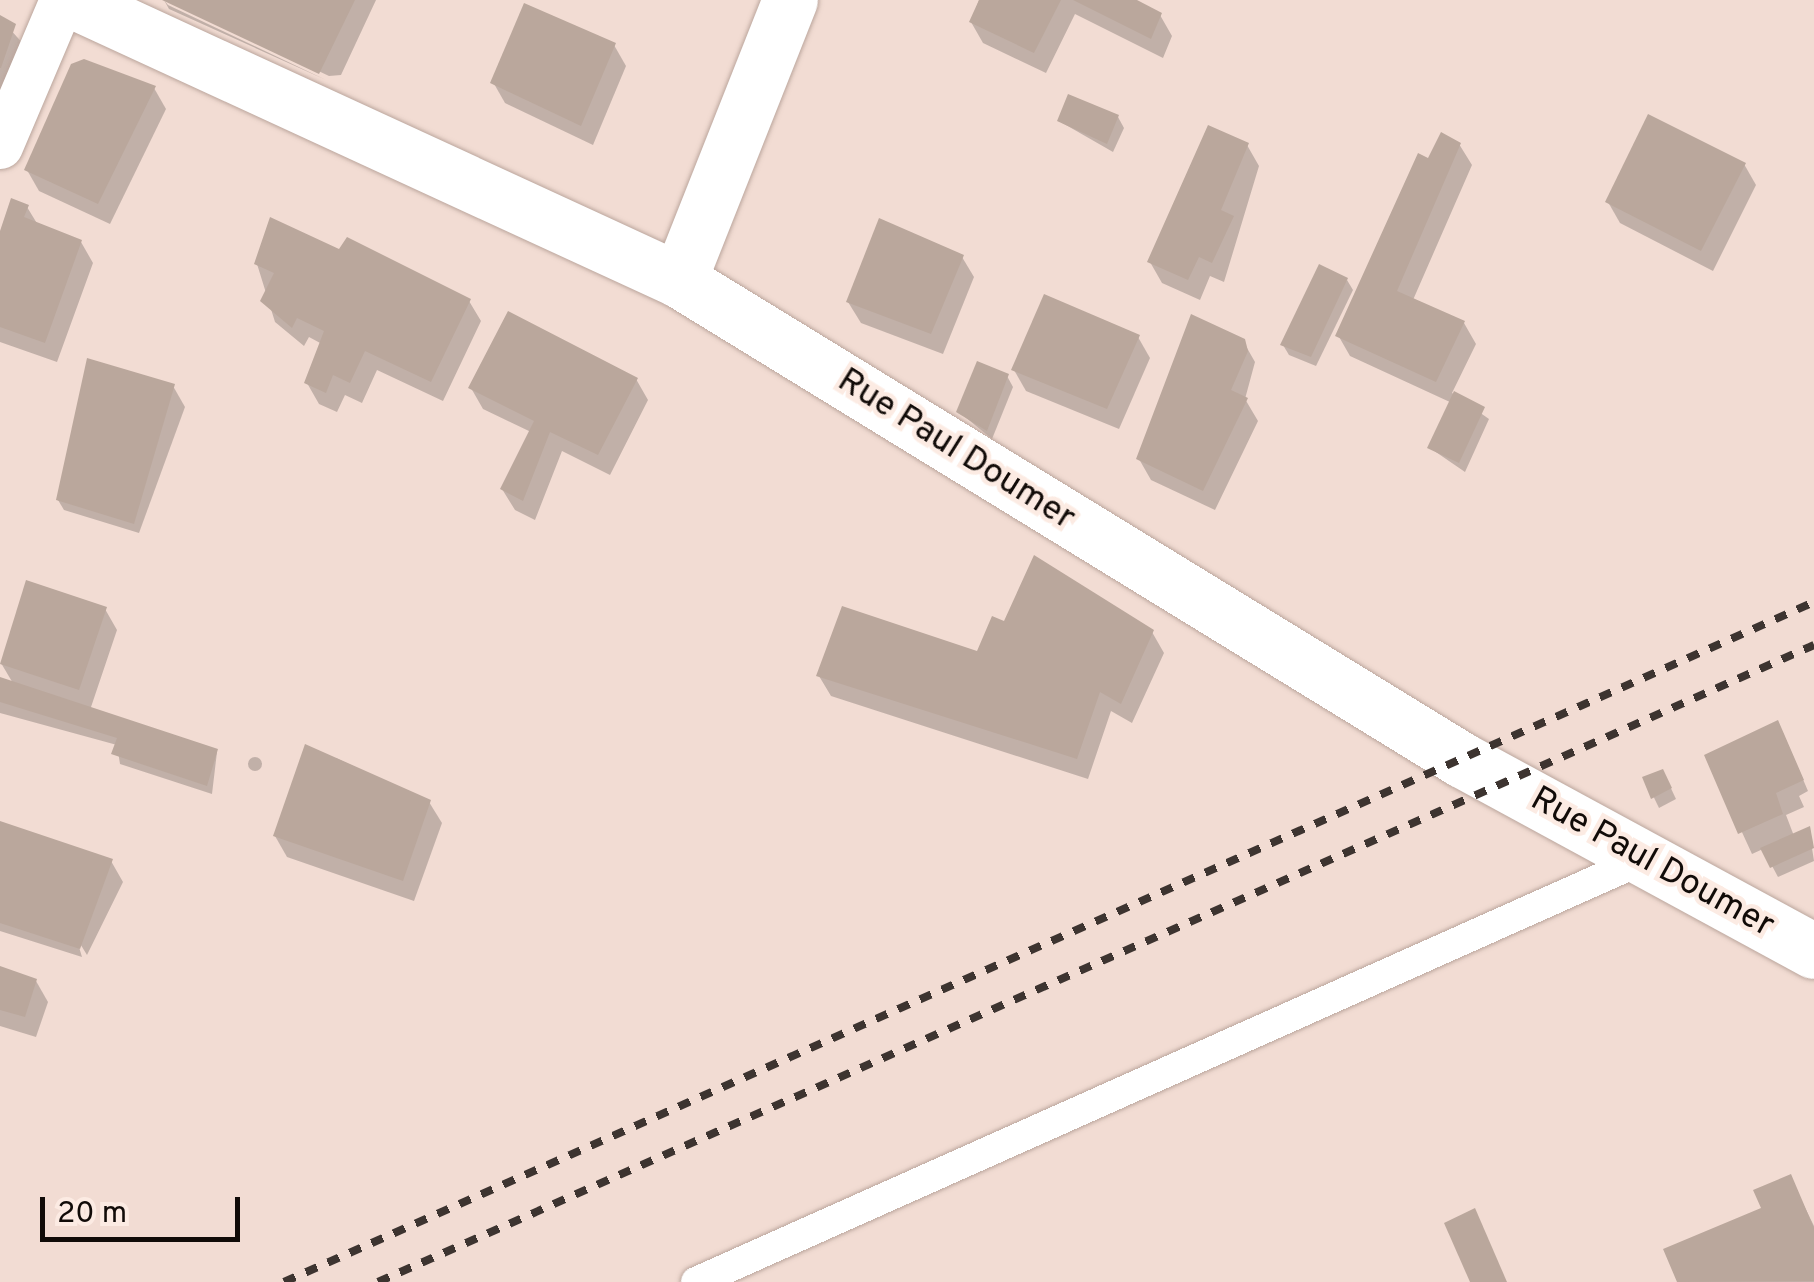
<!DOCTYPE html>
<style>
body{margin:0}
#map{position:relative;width:1814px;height:1282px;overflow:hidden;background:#f2dcd3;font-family:Overpass,sans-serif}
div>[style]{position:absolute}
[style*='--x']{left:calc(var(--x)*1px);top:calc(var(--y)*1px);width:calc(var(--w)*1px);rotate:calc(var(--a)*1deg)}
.shadow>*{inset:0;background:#0003}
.round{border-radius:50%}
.building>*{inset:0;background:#baa79c}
.roads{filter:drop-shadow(0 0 2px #bba69d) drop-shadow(0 0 2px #bba69d)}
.service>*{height:30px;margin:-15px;padding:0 15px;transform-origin:15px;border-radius:15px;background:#fff}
.pedestrian>*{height:45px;margin:-22.5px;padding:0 22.5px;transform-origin:22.5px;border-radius:22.5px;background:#fff}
.minor>*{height:55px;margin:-27.5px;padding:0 27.5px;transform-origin:27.5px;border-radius:27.5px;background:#fff}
.rail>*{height:8px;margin-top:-4px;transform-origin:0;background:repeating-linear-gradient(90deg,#3d3430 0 12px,transparent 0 24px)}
span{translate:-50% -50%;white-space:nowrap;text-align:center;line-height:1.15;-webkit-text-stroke:9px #fcebe3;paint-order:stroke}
.street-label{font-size:35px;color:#110b08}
.scale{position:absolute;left:40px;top:1197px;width:200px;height:45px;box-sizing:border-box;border:5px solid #110b08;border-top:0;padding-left:12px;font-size:30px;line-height:35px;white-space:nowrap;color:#110b08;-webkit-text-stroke:8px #fcebe3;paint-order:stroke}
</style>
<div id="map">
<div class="shadow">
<i style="clip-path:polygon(164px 0,168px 5px,326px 80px,169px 9px)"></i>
<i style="clip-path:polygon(168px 0,376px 0,341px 75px,329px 76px)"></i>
<i style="clip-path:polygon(979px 0,1130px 0,1160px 15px,1172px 36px,1163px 58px,1075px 14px,1046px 73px,983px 43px,971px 22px)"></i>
<i style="clip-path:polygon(0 18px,26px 47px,0 123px)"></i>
<i style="clip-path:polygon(614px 45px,626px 66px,593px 145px,505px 103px,493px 82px)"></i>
<i style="clip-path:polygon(154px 88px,166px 109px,110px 224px,39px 191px,27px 170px)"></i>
<i style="clip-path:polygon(1118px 117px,1124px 128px,1113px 152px,1059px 121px)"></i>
<i style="clip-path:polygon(1459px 144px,1472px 165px,1413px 300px,1464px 323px,1476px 344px,1452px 393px,1489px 419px,1465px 472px,1430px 448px,1452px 403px,1350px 356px,1338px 335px,1430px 162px)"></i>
<i style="clip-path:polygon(1247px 145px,1259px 166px,1224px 282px,1210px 276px,1200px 300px,1162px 283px,1150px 262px)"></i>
<i style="clip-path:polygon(1744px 164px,1756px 185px,1713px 271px,1620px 223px,1608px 202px)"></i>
<i style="clip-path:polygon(27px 207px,38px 225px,81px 242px,93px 263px,57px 362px,0 342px,0 238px)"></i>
<i style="clip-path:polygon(340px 252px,469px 301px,481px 321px,443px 401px,377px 370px,362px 403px,345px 395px,337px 412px,319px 404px,307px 383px,322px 344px,309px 337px,304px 346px,275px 322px,257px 264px)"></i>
<i style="clip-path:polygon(962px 257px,974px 277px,943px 354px,861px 323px,848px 302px)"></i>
<i style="clip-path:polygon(1347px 280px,1353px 290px,1316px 366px,1289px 355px,1283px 345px)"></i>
<i style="clip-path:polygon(1138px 337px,1150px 358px,1119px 429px,1026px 391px,1014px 370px)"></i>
<i style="clip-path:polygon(1243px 341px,1255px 362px,1245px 399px,1258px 421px,1215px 510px,1151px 480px,1139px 459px)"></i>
<i style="clip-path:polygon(88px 361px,173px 386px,185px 407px,139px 533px,64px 510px,58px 500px)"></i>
<i style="clip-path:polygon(1007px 376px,1013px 387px,992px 439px,959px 412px)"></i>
<i style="clip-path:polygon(636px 379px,648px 400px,610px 475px,562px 451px,535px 520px,515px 510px,502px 489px,531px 432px,483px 409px,471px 388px)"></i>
<i style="clip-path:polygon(105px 609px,117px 630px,90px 710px,217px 752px,212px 794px,120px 764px,117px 745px,0 713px,0 680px,14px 685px,1px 663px)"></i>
<i style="clip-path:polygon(1005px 624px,1152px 632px,1164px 653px,1132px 723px,1111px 711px,1088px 779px,831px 696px,819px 676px,978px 654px)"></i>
<i style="clip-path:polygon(1783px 733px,1808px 791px,1799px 796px,1804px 807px,1786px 815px,1794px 836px,1809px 829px,1814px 861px,1778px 877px,1763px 849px,1752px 854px,1707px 756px)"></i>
<i class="round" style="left:248px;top:757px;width:14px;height:14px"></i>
<i style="clip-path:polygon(336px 758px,429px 802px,442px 823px,414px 901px,287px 857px,275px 836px)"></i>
<i style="clip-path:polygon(1645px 779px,1668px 782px,1676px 799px,1659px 808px)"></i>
<i style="clip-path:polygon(0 824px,111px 861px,123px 882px,87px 955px,76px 937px,82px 957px,0 931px)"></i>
<i style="clip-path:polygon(0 969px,36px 981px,48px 1002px,36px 1037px,0 1026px)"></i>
<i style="clip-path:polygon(1790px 1177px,1814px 1226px,1814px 1282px,1680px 1282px,1667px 1251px,1764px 1209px)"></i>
</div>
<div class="building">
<i style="clip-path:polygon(162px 0,355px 0,319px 74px)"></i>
<i style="clip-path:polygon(979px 0,1061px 0,1034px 53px,969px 22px)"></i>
<i style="clip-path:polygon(1073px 0,1137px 0,1162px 13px,1151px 39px)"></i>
<i style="clip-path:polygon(524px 3px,616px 43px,581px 126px,490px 83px)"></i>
<i style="clip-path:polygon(0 15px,16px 24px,1px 68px,0 68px)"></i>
<i style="clip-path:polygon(84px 59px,156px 86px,98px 204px,24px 170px,71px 64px)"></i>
<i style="clip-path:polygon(1068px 94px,1119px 115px,1107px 144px,1057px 121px)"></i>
<i style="clip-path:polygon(1648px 114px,1746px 163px,1701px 251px,1605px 202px)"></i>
<i style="clip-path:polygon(1208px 125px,1249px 143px,1221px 210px,1234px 216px,1212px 263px,1199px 257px,1188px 280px,1147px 262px)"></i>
<i style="clip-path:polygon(1441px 132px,1461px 143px,1397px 291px,1465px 321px,1436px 382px,1335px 336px,1418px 153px,1428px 158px)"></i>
<i style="clip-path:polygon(11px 198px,29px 205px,24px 217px,82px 240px,45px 343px,0 327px,0 231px)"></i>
<i style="clip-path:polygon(270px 217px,339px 249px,347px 237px,471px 299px,431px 382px,365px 351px,350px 383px,333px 375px,326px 393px,304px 383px,324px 331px,297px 318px,292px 328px,260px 301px,274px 273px,254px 264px)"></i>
<i style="clip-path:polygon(879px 218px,964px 255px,931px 334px,846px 302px)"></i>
<i style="clip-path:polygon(1319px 264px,1348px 278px,1311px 357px,1280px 345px)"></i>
<i style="clip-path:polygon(1044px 294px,1140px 335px,1107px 409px,1011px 370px)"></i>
<i style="clip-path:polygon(508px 311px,638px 378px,598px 455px,550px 432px,523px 501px,500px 489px,534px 421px,468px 388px)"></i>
<i style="clip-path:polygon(1191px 314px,1245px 339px,1248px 351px,1231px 390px,1248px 398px,1203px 491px,1136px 459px)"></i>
<i style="clip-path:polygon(87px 358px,175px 384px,134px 524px,56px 500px)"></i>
<i style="clip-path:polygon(977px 361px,1009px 374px,987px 431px,956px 412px)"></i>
<i style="clip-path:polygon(1454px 391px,1485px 407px,1459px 463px,1427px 448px)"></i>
<i style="clip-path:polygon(1034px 555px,1154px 630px,1121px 704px,1100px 692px,1077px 759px,816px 676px,842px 606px,977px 651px,992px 616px,1004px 621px)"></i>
<i style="clip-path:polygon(26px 580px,107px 607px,79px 690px,0 664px)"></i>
<i style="clip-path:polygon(0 677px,218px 749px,207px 786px,111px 754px,117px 738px,0 702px)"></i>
<i style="clip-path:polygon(1778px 720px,1804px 780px,1776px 793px,1783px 814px,1738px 834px,1704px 755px)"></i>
<i style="clip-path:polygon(305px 744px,431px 800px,403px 881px,273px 836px)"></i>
<i style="clip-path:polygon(1663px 769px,1672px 788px,1651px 799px,1642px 777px)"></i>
<i style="clip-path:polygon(0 821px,113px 859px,80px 949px,0 923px)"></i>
<i style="clip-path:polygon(1810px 826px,1814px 848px,1770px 868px,1760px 848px)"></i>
<i style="clip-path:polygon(0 966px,37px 979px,25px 1017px,0 1010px)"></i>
<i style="clip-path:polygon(1791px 1174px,1814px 1228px,1814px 1281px,1677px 1282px,1663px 1249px,1761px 1208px,1753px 1190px)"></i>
<i style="clip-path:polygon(1475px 1208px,1507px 1282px,1470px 1282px,1444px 1223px)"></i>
</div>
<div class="roads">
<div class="service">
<i style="--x:696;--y:1282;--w:1038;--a:-24.05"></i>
</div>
<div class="pedestrian">
<i style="--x:0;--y:146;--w:159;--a:-67"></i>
</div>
<div class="minor">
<i style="--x:71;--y:0;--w:669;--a:24.73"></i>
<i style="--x:679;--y:280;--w:918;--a:31.51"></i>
<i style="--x:1462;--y:760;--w:400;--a:28.5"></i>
<i style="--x:679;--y:280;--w:301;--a:-68.4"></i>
</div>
</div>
<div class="rail">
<i style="--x:284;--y:1282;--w:1674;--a:-23.96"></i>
<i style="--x:378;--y:1282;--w:1571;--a:-23.92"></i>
</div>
<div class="street-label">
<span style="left:956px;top:450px;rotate:32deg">Rue Paul Doumer</span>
<span style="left:1652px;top:863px;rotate:29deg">Rue Paul Doumer</span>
</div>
<div class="scale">20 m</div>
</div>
